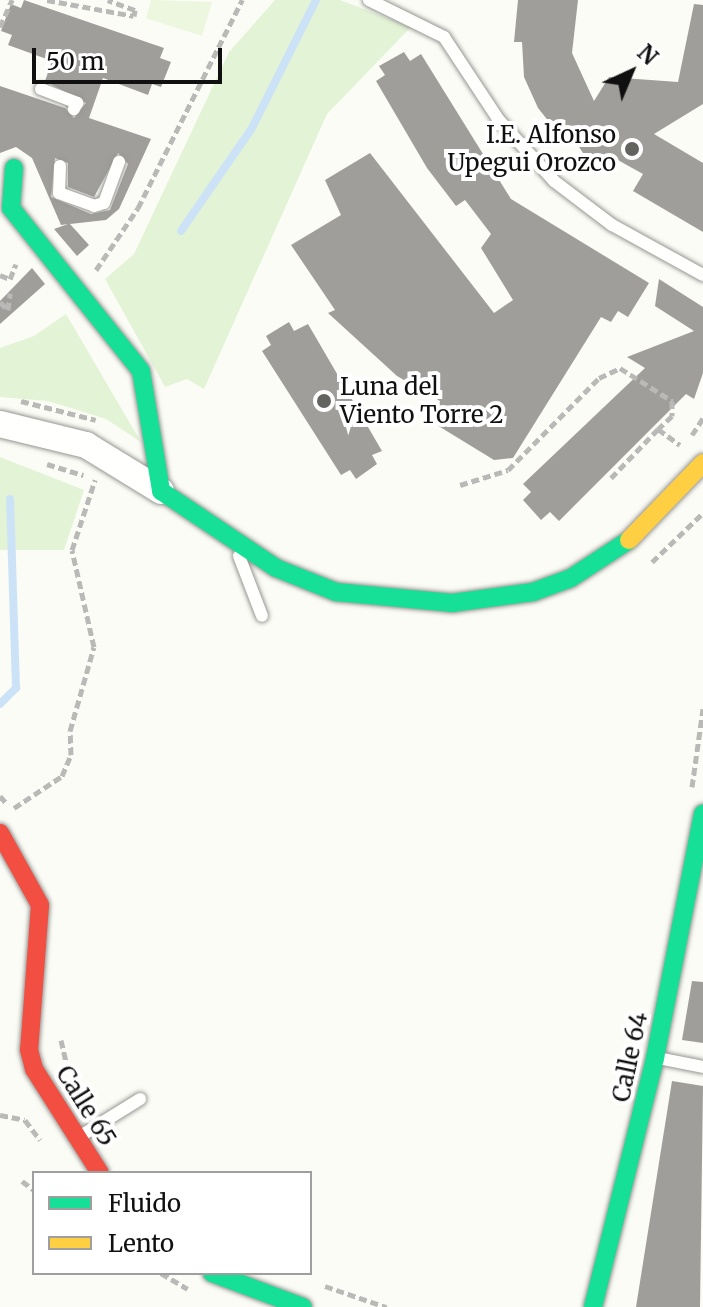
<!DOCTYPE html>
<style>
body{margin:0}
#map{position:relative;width:703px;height:1307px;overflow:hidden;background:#fcfcf6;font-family:Merriweather,serif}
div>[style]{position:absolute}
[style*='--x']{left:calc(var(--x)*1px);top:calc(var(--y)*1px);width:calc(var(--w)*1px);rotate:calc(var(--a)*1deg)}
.green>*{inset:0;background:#e3f3d6}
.pitch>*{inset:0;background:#edf6df}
.stream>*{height:8px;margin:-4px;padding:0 4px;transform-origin:4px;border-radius:4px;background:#cce3f7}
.building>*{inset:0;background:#a09e9b}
.path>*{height:5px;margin-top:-2.5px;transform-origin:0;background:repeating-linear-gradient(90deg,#b9b9b8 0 8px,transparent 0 12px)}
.roads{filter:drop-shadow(0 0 2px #969694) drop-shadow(0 0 2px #969694)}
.lane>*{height:12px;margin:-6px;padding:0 6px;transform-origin:6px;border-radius:6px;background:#fffffe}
.street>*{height:26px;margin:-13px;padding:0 13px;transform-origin:13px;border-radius:13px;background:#fffffe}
.fast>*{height:18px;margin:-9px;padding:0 9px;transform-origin:9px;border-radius:9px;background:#16e098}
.slow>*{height:18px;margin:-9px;padding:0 9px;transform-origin:9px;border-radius:9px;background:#ffcf43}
.jam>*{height:18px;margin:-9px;padding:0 9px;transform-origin:9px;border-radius:9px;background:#f24e42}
.dots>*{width:22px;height:22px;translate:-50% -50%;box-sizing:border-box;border:4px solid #fff;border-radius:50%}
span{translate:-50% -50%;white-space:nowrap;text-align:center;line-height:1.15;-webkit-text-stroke:8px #fff;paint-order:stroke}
.poi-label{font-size:24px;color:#101010}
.right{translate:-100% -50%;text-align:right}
.left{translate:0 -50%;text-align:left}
.street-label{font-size:24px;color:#101010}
.legend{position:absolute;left:32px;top:1171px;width:280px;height:104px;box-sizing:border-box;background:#fff;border:2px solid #9f9f9f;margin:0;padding:10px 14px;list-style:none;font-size:24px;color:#101010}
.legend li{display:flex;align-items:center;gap:16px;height:40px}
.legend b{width:40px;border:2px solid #9f9f9f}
.north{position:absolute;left:591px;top:32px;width:80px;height:80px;-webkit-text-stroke:6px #fff;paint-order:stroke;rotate:44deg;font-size:22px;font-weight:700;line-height:32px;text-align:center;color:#101010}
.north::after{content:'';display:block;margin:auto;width:28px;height:36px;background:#101010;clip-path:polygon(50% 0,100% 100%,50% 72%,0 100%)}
.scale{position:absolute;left:32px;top:48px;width:190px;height:36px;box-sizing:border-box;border:4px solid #101010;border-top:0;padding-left:10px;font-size:24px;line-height:28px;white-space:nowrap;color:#101010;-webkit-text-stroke:6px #fff;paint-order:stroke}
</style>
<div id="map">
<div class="green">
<i style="clip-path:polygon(275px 0,340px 0,411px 27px,327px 114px,204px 389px,187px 379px,165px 387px,105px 279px,134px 254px,229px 52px)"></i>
<i style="clip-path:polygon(66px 314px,141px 442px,106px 419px,48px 401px,0 397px,0 348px,34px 336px)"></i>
<i style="clip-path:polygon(0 457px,84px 490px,64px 550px,0 550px)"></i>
</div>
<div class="pitch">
<i style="clip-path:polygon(151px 0,212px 2px,202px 36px,146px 18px)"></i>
</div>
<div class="stream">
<i style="--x:181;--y:231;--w:125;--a:-55.4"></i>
<i style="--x:252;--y:128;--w:143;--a:-63.4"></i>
<i style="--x:0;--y:704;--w:23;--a:-45"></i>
<i style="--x:16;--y:688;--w:189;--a:-91.8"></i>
</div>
<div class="building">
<i style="clip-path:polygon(evenodd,24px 0,164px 48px,160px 58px,171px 62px,161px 87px,152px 84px,148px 95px,103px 78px,89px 118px,151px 139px,119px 209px,106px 220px,70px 224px,89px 245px,77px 256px,54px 229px,68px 224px,61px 225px,32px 158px,16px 147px,0 153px,0 86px,65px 108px,74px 118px,86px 103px,45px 81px,52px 61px,8px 45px,12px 35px,1px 31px,11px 4px,21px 8px,24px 0,118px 153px,128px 164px,110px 210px,91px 214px,51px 197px,55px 158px,68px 163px,68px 187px,94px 197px,118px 153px)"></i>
<i style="clip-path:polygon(518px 0,578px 0,572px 53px,594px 101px,609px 77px,678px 82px,694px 4px,703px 5px,703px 104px,654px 134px,703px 163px,703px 232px,633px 191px,643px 174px,616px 159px,603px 167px,588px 161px,569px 131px,562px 138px,538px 108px,524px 77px,522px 42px,514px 42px)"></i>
<i style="clip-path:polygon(404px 52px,410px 61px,421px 54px,511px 199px,649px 283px,628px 317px,618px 311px,611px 322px,601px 317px,513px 458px,494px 460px,427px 419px,440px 401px,397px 376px,328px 313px,335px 310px,291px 245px,341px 215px,325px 180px,370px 153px,494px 313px,513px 300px,481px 248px,491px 234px,465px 200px,456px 206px,427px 168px,376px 81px,385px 75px,379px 66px)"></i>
<i style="clip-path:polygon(32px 268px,45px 284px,0 324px,0 301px)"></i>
<i style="clip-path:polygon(659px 279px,703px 307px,703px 373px,694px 399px,686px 394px,559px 521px,550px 512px,541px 520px,523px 500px,531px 492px,523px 484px,645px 368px,627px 357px,694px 331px,655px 306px)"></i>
<i style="clip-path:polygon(289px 322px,294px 331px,308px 324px,382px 451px,372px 455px,377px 464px,356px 479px,350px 470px,341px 475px,262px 351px,271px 345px,266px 336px)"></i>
<i style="clip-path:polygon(692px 981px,703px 982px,703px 1043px,682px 1040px)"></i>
<i style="clip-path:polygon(672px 1081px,703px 1086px,700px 1307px,636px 1307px)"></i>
</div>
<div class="path">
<i style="--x:47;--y:0;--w:88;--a:10.4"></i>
<i style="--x:134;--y:16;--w:6;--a:-81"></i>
<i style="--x:135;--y:10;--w:29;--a:-160"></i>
<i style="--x:0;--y:27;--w:30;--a:-66"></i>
<i style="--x:96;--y:270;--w:75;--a:-55.9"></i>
<i style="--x:138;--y:208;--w:233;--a:-63.4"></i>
<i style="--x:0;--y:275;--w:11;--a:22"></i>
<i style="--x:10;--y:279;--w:16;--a:-68"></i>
<i style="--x:0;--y:302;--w:11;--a:45"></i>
<i style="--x:8;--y:310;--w:17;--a:-83"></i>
<i style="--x:21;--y:401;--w:77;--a:14.2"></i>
<i style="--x:692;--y:435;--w:20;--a:-57"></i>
<i style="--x:47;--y:464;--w:38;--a:17"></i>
<i style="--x:611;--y:478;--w:68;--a:-46.2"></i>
<i style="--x:460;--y:485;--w:50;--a:-17.4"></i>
<i style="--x:508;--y:470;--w:129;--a:-45.3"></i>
<i style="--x:599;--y:378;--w:23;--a:-25"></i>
<i style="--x:620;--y:368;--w:62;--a:32.4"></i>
<i style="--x:672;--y:401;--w:15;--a:90"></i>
<i style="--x:672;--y:416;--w:19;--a:137"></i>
<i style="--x:658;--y:429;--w:27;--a:36"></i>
<i style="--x:652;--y:562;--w:71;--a:-43.9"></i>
<i style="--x:692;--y:787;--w:79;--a:-82"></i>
<i style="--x:0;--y:796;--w:12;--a:48"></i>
<i style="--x:14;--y:808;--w:58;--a:-33.7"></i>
<i style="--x:62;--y:776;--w:23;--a:-67"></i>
<i style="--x:71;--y:755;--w:24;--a:-92"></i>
<i style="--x:70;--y:731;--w:87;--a:-74.1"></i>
<i style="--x:94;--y:647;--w:99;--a:-102.8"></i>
<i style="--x:72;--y:550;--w:74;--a:-71.8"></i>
<i style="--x:61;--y:1040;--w:22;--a:77"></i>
<i style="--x:0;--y:1115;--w:25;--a:11"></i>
<i style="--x:25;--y:1120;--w:25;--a:53"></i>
<i style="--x:22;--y:1181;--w:15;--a:37"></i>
<i style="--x:161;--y:1273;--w:31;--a:31"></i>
<i style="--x:325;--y:1286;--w:65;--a:19"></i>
</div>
<div class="roads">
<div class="lane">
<i style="--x:369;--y:0;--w:84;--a:26.3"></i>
<i style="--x:444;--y:37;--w:98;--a:56.6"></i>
<i style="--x:498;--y:119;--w:84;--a:47.9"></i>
<i style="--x:554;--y:181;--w:73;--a:37.2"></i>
<i style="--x:612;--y:225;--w:104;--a:28.8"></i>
<i style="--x:41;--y:89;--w:39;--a:21"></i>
<i style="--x:77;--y:103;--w:7;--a:117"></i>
<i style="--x:60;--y:166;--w:27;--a:92"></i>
<i style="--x:59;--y:193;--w:37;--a:20"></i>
<i style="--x:94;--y:206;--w:10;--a:-17"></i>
<i style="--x:104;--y:203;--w:44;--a:-69.9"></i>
<i style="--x:239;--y:556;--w:64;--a:69"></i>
<i style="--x:658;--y:1058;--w:46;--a:11.3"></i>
<i style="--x:79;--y:1137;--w:72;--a:-31.9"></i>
</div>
<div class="street">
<i style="--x:0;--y:424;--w:89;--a:13.7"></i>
<i style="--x:86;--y:445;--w:88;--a:31.5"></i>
</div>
<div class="fast">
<i style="--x:14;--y:168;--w:40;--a:94.3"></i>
<i style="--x:11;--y:208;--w:208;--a:51.4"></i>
<i style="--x:141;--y:371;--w:122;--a:80.5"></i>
<i style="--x:161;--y:491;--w:138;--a:33.8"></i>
<i style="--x:276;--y:568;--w:65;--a:21.8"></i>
<i style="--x:336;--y:592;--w:117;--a:5.4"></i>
<i style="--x:452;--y:603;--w:82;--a:-7.7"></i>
<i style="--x:533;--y:592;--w:40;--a:-20.2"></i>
<i style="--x:571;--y:578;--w:69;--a:-33.2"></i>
<i style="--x:212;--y:1273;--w:97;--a:20.5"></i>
<i style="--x:593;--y:1307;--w:257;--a:-76"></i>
<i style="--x:655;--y:1058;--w:249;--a:-78.9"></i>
</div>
<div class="slow">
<i style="--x:629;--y:540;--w:107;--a:-46.1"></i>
</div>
<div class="jam">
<i style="--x:0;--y:833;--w:82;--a:60.9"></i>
<i style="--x:40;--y:905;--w:145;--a:94.3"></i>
<i style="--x:29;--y:1050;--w:20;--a:75"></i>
<i style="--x:34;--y:1069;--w:123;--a:57.6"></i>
</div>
</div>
<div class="dots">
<i style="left:632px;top:149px;background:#636360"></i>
<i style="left:324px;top:401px;background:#636360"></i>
</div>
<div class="poi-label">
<span class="right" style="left:616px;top:149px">I.E. Alfonso<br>Upegui Orozco</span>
<span class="left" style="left:340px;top:401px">Luna del<br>Viento Torre 2</span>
</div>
<div class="street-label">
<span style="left:630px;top:1057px;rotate:-78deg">Calle 64</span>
<span style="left:86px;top:1106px;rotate:58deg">Calle 65</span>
</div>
<ul class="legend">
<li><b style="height:10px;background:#16e098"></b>Fluido</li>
<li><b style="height:10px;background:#ffcf43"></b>Lento</li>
</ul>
<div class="north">N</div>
<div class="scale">50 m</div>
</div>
